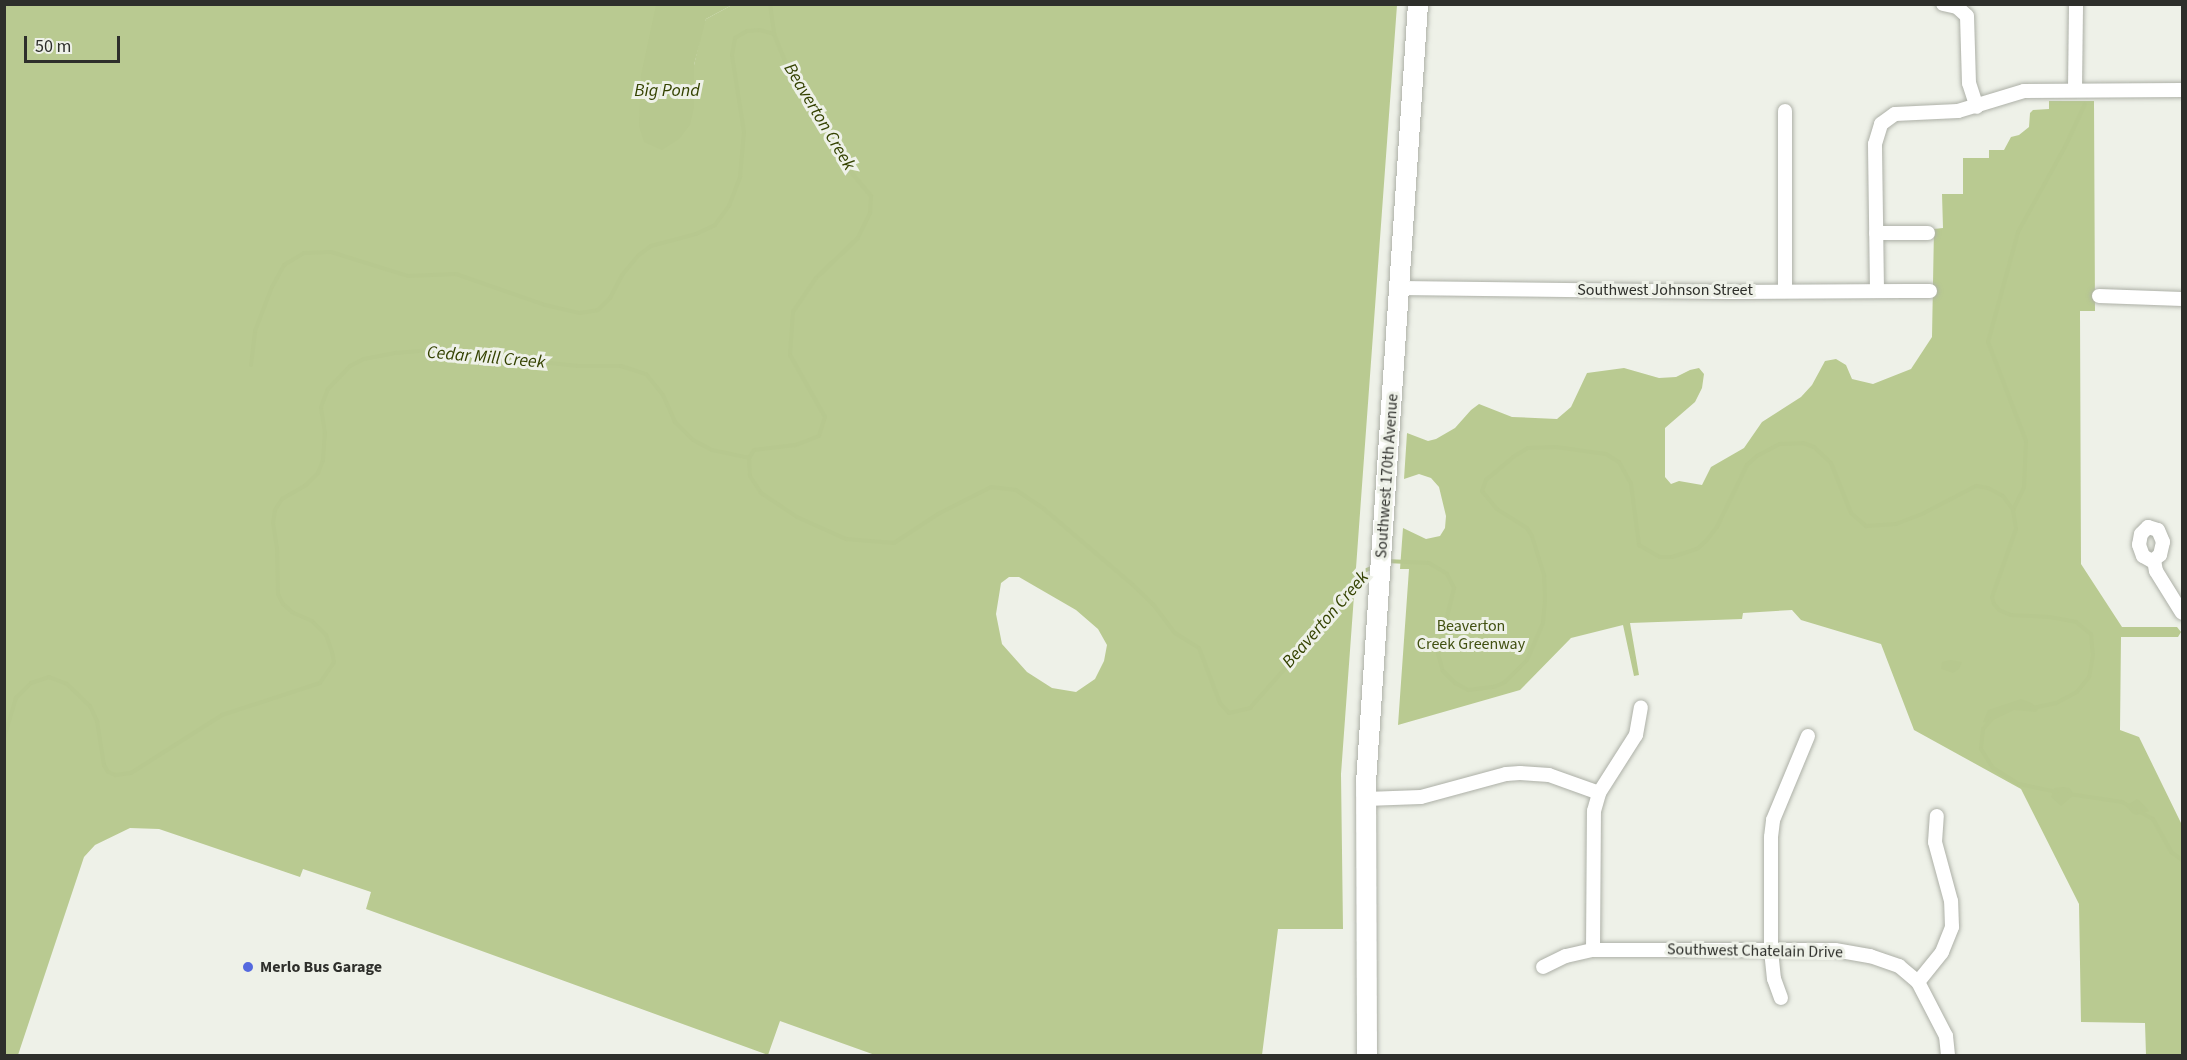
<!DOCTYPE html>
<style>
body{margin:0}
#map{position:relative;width:2187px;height:1060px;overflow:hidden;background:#eef1e8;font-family:"Source Sans 3",sans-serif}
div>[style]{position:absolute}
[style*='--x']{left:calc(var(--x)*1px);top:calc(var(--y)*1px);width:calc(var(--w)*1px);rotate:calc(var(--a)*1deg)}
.forest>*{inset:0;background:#b9ca91}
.water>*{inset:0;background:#b7c88f}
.stream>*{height:4px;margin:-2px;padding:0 2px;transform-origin:2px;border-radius:2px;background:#b7c88f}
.roads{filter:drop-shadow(0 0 2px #adb0a7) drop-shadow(0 0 2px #adb0a7)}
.minor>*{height:14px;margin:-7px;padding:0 7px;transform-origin:7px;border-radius:7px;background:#fff}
.secondary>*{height:20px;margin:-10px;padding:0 10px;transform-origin:10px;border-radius:10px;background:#fff}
.dots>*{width:16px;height:16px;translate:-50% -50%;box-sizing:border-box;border:3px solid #eef1e8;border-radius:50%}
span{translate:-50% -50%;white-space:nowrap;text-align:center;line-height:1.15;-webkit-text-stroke:6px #eef1e8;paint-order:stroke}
.street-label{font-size:16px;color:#2e2f2b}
.park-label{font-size:16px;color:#415011}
.poi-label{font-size:16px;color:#2e2f2b;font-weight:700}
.left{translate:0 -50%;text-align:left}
.water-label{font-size:18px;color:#344200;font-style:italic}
.frame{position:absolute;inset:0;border:6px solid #2e2f2b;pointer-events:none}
.scale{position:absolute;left:24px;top:36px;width:96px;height:27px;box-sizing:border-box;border:3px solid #2e2f2b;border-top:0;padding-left:8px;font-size:18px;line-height:21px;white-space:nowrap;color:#2e2f2b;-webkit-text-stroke:4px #eef1e8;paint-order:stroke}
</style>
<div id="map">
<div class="forest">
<i style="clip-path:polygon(evenodd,5px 5px,656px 5px,694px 107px,694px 65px,703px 26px,706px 19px,732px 5px,1397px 5px,1341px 774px,1343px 929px,1278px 929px,1262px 1055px,875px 1055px,780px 1021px,768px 1055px,366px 909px,371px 892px,303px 869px,300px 877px,159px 829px,130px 828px,95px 845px,84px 857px,18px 1055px,5px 1056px,5px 5px,1009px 577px,1019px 577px,1076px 610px,1098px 629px,1107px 645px,1104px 661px,1095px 679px,1076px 692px,1052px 688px,1027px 672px,1002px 644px,996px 614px,1001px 583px,1009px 577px)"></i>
<i style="clip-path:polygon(2049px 101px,2094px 101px,2095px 311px,2080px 311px,2081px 564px,2122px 627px,2177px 627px,2181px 632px,2178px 637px,2121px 637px,2120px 730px,2139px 737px,2182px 825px,2182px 1055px,2146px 1055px,2145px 1023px,2081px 1022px,2079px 904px,2021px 789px,1914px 730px,1881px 644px,1801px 620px,1792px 610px,1743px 613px,1742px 619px,1630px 623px,1639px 675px,1634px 676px,1623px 625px,1571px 638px,1520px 690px,1398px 725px,1409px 569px,1400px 569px,1403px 528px,1426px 539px,1440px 536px,1445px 528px,1446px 516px,1439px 487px,1431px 478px,1419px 474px,1404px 479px,1407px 433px,1428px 441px,1436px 439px,1455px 428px,1471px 410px,1479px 404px,1512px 417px,1557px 419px,1571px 407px,1587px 373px,1624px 368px,1659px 378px,1676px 377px,1690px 370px,1699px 368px,1704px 374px,1702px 388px,1695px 402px,1665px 428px,1665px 477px,1671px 484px,1679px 481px,1702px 485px,1711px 467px,1744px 448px,1762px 422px,1801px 397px,1812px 385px,1825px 361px,1836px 359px,1846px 365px,1852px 379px,1873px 384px,1911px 369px,1932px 337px,1934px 229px,1943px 228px,1942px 194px,1963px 194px,1963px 158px,1989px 158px,1989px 150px,2004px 150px,2011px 137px,2019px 135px,2029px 127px,2030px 113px,2033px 110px,2049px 109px)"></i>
</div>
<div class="water">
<i style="clip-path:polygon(656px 5px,732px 5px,706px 19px,694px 65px,694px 107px,690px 125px,679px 139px,662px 150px,644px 142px,639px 126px,641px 75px)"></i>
<i style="clip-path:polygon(1951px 660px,1962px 662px,1959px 669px,1953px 673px,1941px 669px,1942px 662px)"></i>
<i style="clip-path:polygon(2021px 699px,2032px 703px,2038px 710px,2036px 712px,2014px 710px,1987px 723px,1983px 722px,1988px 710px)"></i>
<i style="clip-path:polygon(2063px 787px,2070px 788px,2074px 795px,2061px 806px,2051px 797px,2054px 788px)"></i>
<i style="clip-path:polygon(2137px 799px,2141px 802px,2149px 811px,2136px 815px,2132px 813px,2126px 806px)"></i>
</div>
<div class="stream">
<i style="--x:770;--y:4;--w:30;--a:82"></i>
<i style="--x:774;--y:34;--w:40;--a:68"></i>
<i style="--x:789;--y:71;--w:83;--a:55.3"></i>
<i style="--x:836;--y:139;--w:22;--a:77"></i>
<i style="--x:841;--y:160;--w:47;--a:50.2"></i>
<i style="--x:871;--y:196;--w:17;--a:93"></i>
<i style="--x:870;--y:213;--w:28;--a:116"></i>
<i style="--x:858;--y:238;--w:58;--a:136.4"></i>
<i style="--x:816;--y:278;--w:41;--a:124.1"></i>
<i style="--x:793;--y:312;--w:43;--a:94"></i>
<i style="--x:790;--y:355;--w:71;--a:60.6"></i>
<i style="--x:825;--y:417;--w:20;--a:108"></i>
<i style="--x:819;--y:436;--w:26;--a:159"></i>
<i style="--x:795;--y:445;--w:41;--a:173"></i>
<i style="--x:754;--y:450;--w:9;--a:122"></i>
<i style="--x:749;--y:458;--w:18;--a:87"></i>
<i style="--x:750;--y:476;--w:20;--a:57"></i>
<i style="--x:761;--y:493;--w:43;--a:33.7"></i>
<i style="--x:797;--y:517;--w:54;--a:24.2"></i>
<i style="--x:846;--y:539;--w:48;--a:4.8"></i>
<i style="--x:894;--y:543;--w:53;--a:-33.4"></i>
<i style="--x:938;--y:514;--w:59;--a:-27"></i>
<i style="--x:991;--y:487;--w:25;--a:7"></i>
<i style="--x:1016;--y:490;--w:34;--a:34"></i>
<i style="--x:1044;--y:509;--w:117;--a:40.5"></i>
<i style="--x:1133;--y:585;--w:28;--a:44"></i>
<i style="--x:1153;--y:604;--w:36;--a:53"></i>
<i style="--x:1175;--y:633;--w:28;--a:32"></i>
<i style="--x:1199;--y:648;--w:59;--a:69.1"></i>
<i style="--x:1220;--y:703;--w:13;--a:48"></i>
<i style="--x:1229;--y:713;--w:22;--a:-13"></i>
<i style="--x:1250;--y:708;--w:106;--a:-48.5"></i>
<i style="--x:1320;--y:629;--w:35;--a:-57"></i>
<i style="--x:1339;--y:600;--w:38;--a:-49"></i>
<i style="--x:1364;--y:571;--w:11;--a:-22"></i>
<i style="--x:251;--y:365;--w:34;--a:-83"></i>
<i style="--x:255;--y:331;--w:47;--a:-68.9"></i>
<i style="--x:272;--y:287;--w:25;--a:-61"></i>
<i style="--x:284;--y:265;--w:23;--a:-31"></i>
<i style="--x:304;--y:253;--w:27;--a:-2"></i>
<i style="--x:331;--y:252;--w:81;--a:17.3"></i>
<i style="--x:408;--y:276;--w:48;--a:-2.4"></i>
<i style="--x:456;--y:274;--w:94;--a:19.2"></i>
<i style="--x:545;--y:305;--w:36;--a:13"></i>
<i style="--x:580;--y:313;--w:18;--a:-9"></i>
<i style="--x:598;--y:310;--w:17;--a:-45"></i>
<i style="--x:610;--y:298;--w:26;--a:-62"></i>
<i style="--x:622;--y:275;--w:26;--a:-50"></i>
<i style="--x:639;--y:255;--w:15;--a:-37"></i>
<i style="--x:651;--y:246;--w:47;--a:-14.9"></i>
<i style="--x:696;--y:234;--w:21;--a:-25"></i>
<i style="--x:715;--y:225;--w:24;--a:-54"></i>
<i style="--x:729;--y:206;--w:31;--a:-69"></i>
<i style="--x:740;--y:177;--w:45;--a:-84.9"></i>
<i style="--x:744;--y:132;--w:78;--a:-98.9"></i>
<i style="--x:732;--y:55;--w:17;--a:-80"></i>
<i style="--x:735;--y:38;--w:14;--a:-30"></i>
<i style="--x:747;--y:31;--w:13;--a:-4"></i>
<i style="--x:760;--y:30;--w:15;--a:16"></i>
<i style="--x:2013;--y:510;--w:25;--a:-64"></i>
<i style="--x:2024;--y:487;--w:46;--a:-87.5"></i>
<i style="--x:2026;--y:441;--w:106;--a:-111"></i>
<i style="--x:1988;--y:342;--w:114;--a:-74.7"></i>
<i style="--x:2018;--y:232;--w:97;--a:-61.1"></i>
<i style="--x:2065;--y:147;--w:47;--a:-65.1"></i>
<i style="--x:1386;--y:561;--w:43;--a:2.7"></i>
<i style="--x:1429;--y:563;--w:21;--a:31"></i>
<i style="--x:1447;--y:574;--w:16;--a:63"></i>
<i style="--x:1454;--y:588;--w:68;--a:103.6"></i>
<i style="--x:1438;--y:654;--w:18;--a:74"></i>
<i style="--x:1443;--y:671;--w:17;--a:45"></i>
<i style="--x:1455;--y:683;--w:15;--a:28"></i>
<i style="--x:1468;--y:690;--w:26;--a:-7"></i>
<i style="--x:1494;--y:687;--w:12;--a:-24"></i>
<i style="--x:1505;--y:682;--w:31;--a:-45"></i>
<i style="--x:1527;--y:660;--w:40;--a:-66.6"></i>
<i style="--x:1543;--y:623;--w:23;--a:-85"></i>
<i style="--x:1545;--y:600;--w:25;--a:-92"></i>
<i style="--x:1544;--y:575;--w:41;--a:-107.1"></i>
<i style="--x:1532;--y:536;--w:9;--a:-122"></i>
<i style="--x:1527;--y:528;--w:36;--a:-148"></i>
<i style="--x:1497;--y:509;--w:23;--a:-130"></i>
<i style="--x:1482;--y:491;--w:12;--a:-70"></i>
<i style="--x:1486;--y:480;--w:35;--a:-40"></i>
<i style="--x:1513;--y:457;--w:17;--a:-31"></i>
<i style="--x:1528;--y:448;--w:28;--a:-2"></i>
<i style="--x:1556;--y:447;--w:50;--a:8"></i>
<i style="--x:1606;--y:454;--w:15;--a:32"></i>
<i style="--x:1619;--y:462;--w:25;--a:61"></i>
<i style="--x:1631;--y:484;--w:62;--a:82.5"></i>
<i style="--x:1639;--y:545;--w:24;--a:30"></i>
<i style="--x:1660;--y:557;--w:12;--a:0"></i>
<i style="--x:1672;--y:557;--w:26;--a:-18"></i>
<i style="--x:1697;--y:549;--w:12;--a:-42"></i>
<i style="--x:1706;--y:541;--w:18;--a:-52"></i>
<i style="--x:1717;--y:527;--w:69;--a:-64.2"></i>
<i style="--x:1747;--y:465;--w:13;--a:-42"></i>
<i style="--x:1757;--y:456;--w:26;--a:-28"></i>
<i style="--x:1780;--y:444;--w:23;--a:-2"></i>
<i style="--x:1803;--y:443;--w:12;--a:20"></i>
<i style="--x:1814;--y:447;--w:23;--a:43"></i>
<i style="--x:1831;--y:463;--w:54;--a:68.2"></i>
<i style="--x:1851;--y:513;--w:20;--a:41"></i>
<i style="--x:1866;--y:526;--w:30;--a:-4"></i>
<i style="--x:1896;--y:524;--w:30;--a:-21"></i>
<i style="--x:1924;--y:513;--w:59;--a:-27.4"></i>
<i style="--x:1976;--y:486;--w:12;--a:9"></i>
<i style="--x:1988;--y:488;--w:17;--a:28"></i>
<i style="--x:2003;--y:496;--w:17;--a:54"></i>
<i style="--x:2013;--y:510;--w:19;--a:81"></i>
<i style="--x:2016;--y:529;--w:72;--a:109.4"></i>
<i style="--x:1992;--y:597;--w:7;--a:74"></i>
<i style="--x:1994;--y:604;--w:8;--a:50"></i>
<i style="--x:1999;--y:610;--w:13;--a:23"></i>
<i style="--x:2011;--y:615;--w:38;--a:3"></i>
<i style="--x:2049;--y:617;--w:27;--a:10"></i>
<i style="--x:2076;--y:622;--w:19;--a:39"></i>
<i style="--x:2091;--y:634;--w:21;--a:85"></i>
<i style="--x:2093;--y:655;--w:22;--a:100"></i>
<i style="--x:2089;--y:677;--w:19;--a:129"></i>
<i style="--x:2077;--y:692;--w:24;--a:152"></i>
<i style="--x:2056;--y:703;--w:25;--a:168"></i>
<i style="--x:1992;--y:719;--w:13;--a:132"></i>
<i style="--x:1983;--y:729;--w:20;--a:96"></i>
<i style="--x:1981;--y:749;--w:22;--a:58"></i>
<i style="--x:1993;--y:768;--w:31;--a:32"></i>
<i style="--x:2019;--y:784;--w:38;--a:12"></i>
<i style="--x:4;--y:738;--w:42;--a:-73.3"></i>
<i style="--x:16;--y:698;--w:21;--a:-45"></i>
<i style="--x:31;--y:683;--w:19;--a:-18"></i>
<i style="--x:49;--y:677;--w:19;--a:21"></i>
<i style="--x:67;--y:684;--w:32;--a:44"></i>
<i style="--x:90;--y:706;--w:17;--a:65"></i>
<i style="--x:97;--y:721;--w:45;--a:81"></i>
<i style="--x:104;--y:765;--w:8;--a:60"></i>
<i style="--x:108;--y:772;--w:8;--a:23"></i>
<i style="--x:115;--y:775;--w:16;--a:-7"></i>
<i style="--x:131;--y:773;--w:108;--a:-32.5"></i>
<i style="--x:222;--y:715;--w:103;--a:-18.1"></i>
<i style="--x:320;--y:683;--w:25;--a:-56"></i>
<i style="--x:334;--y:662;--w:10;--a:-101"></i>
<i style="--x:332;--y:652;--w:18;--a:-109"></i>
<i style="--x:326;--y:635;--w:20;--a:-135"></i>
<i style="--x:312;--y:621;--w:22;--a:-156"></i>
<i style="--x:292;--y:612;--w:12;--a:-138"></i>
<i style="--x:283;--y:604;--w:11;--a:-117"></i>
<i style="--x:278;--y:594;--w:46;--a:-91.2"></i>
<i style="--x:277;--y:548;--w:25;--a:-99"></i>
<i style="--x:273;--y:523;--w:13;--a:-81"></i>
<i style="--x:275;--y:510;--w:13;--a:-58"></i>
<i style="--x:282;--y:499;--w:28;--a:-30"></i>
<i style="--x:306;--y:485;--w:17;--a:-45"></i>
<i style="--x:318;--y:473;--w:14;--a:-69"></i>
<i style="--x:323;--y:460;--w:27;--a:-86"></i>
<i style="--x:325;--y:433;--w:26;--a:-99"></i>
<i style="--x:321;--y:407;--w:19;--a:-69"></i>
<i style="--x:328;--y:389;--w:32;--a:-46"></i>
<i style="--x:350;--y:366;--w:16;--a:-27"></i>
<i style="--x:364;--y:359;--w:33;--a:-11"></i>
<i style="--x:396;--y:353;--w:33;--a:-5"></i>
<i style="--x:429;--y:350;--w:150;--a:6.1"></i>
<i style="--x:578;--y:366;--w:43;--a:0"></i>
<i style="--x:621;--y:366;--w:26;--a:18"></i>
<i style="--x:646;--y:374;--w:27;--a:51"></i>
<i style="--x:663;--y:395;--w:30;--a:66"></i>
<i style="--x:675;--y:422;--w:25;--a:45"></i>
<i style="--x:693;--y:440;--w:21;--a:28"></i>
<i style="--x:712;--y:450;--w:38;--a:12"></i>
<i style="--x:2069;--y:794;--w:54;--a:8.6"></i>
<i style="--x:2122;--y:802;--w:10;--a:29"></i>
<i style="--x:2138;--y:811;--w:17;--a:28"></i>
<i style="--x:2153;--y:819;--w:38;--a:61"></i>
<i style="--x:2171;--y:852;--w:14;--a:36"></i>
</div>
<div class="roads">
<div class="minor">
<i style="--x:1943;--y:4;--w:14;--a:12"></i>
<i style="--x:1957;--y:7;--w:13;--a:42"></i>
<i style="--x:1967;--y:16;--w:67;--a:88.3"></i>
<i style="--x:1969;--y:83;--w:25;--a:72"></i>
<i style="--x:2075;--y:89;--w:85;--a:-89.3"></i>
<i style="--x:1876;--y:233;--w:52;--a:0"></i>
<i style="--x:1400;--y:288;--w:331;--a:0.7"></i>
<i style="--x:1731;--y:292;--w:199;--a:-0.3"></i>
<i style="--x:1877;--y:290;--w:146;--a:-90.8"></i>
<i style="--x:1875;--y:144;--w:21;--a:-73"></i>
<i style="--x:1881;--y:124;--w:17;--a:-36"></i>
<i style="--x:1895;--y:114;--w:63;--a:-2.7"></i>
<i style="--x:1958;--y:111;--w:69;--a:-16.9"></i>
<i style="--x:2024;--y:91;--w:158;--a:-0.4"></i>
<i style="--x:1785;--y:291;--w:180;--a:-90"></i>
<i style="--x:2099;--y:296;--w:83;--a:2.1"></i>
<i style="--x:2148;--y:527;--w:10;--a:17"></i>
<i style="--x:2158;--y:530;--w:13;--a:67"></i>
<i style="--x:2163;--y:542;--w:13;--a:103"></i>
<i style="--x:2160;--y:555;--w:10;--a:143"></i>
<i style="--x:2152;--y:561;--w:10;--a:-151"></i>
<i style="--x:2143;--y:556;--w:12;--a:-110"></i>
<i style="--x:2139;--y:545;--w:11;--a:-80"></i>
<i style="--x:2141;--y:534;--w:10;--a:-45"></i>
<i style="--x:2154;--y:560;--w:11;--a:80"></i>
<i style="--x:2156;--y:571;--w:49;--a:58.2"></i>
<i style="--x:1366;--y:799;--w:55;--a:-2.1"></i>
<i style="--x:1421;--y:797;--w:88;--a:-15.1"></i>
<i style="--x:1506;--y:774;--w:14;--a:-4"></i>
<i style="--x:1520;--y:773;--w:29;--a:4"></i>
<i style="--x:1549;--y:775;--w:53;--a:19.8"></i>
<i style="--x:1593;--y:950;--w:139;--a:-89.6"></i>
<i style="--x:1594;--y:811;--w:19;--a:-74"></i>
<i style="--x:1599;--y:793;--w:69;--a:-57.5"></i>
<i style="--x:1636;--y:735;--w:28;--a:-80"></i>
<i style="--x:1543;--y:967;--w:25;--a:-26"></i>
<i style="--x:1566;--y:956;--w:28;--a:-13"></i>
<i style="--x:1593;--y:950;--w:242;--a:0"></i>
<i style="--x:1835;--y:950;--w:36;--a:10"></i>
<i style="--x:1870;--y:956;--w:31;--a:19"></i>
<i style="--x:1899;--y:966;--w:25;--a:40"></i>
<i style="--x:1918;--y:982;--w:61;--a:62.6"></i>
<i style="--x:1946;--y:1036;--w:20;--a:84"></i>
<i style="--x:1918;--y:982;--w:38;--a:-51"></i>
<i style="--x:1942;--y:952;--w:27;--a:-68"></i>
<i style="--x:1952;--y:927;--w:26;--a:-92"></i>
<i style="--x:1951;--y:901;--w:61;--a:-105.2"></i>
<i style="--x:1935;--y:842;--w:26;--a:-86"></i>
<i style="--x:1781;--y:998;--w:20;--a:-110"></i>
<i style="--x:1774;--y:979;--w:28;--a:-96"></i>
<i style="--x:1771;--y:951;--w:114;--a:-90"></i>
<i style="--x:1771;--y:837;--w:17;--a:-83"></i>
<i style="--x:1773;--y:820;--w:91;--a:-67.4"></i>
</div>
<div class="secondary">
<i style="--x:1367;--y:1056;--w:273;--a:-90.2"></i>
<i style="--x:1366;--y:783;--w:781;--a:-86.18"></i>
</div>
</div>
<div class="dots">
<i style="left:248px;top:967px;background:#5469df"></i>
</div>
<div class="street-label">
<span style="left:1665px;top:290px">Southwest Johnson Street</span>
<span style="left:1387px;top:476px;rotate:-86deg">Southwest 170th Avenue</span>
<span style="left:1755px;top:951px;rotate:1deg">Southwest Chatelain Drive</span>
</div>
<div class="park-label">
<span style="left:1471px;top:635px">Beaverton<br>Creek Greenway</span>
</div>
<div class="poi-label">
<span class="left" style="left:260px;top:967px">Merlo Bus Garage</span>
</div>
<div class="water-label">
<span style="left:667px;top:91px">Big Pond</span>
<span style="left:819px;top:117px;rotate:59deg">Beaverton Creek</span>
<span style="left:486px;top:358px;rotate:5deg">Cedar Mill Creek</span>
<span style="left:1326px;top:620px;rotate:-49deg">Beaverton Creek</span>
</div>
<div class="frame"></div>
<div class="scale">50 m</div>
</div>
